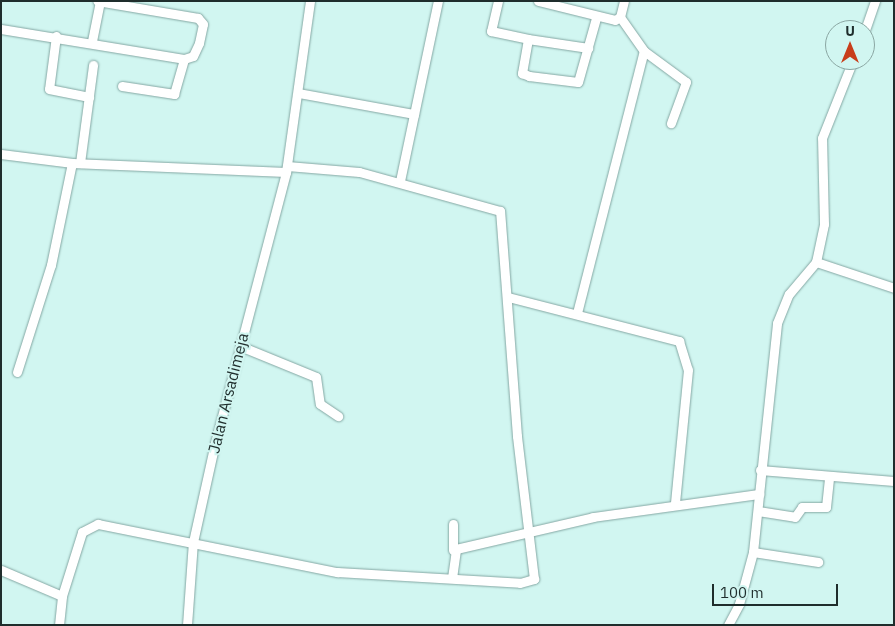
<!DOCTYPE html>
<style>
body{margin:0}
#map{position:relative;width:895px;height:626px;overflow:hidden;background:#d1f6f1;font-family:"IBM Plex Sans",sans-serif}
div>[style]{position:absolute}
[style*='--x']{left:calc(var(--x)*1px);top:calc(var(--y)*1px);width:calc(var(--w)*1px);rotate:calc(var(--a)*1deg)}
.roads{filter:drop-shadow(0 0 1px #84a7a3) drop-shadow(0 0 1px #84a7a3)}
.minor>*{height:9px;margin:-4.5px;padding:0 4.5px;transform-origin:4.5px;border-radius:4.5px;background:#fff}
span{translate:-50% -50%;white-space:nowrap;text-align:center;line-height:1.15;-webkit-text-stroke:4px #d1f6f1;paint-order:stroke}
.street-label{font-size:16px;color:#1f2d2c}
.frame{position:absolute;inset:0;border:2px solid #1f2d2c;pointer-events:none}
.north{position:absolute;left:825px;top:20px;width:50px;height:50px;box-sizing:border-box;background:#d1f6f1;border:1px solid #8aa6a2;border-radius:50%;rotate:0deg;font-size:14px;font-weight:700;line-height:20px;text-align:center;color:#1f2d2c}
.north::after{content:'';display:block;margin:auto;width:18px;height:22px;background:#c83e1b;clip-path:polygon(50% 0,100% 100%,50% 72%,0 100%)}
.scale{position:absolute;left:712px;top:584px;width:126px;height:22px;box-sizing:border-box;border:2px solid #1f2d2c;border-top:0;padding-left:6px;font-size:15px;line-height:18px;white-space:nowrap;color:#1f2d2c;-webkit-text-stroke:4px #d1f6f1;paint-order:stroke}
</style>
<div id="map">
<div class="roads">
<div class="minor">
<i style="--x:498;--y:1;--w:31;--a:103"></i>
<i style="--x:491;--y:31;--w:38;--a:12"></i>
<i style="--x:528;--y:39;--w:35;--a:100"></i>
<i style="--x:522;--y:73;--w:8;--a:23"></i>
<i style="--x:529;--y:76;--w:49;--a:7"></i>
<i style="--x:578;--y:82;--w:66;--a:-74.3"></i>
<i style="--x:538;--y:1;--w:79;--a:13.9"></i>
<i style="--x:615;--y:20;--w:6;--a:-31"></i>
<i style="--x:620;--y:17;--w:16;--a:-76"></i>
<i style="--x:620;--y:17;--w:42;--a:54.8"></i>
<i style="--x:644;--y:51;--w:52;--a:36.4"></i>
<i style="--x:686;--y:82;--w:44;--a:110.1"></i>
<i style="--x:1;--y:29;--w:185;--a:9.3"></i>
<i style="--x:184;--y:59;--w:9;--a:-18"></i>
<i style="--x:193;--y:56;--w:14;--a:-65"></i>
<i style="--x:199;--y:43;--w:19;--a:-78"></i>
<i style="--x:203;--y:24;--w:8;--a:-130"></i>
<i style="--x:198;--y:18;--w:102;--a:-170.4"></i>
<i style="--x:865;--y:30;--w:31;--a:-71"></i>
<i style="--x:56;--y:36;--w:53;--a:97.5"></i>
<i style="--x:49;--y:89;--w:41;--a:11.3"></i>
<i style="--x:528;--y:39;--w:61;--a:8.5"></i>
<i style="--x:92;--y:41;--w:41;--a:-78.7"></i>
<i style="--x:122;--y:86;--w:53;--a:8.7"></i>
<i style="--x:174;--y:94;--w:36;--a:-74"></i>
<i style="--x:298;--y:93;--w:118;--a:10.3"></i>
<i style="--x:1;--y:154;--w:72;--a:7.2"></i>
<i style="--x:72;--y:163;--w:214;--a:2.4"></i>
<i style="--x:80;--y:163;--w:99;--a:-82.4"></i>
<i style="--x:400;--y:181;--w:184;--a:-78.1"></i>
<i style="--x:816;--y:262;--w:82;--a:18.4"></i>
<i style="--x:508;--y:297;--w:177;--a:14.4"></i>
<i style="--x:679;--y:341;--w:30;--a:73"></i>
<i style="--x:688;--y:370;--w:134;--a:95.6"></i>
<i style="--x:577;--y:313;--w:270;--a:-75.7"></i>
<i style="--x:240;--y:346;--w:82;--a:22.2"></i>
<i style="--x:316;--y:377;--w:27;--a:82"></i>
<i style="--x:320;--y:404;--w:22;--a:34"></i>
<i style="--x:17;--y:372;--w:112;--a:-72.4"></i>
<i style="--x:51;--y:265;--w:104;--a:-78.4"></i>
<i style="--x:760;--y:470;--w:134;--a:4.7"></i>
<i style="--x:758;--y:511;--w:37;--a:9"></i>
<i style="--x:795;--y:517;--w:12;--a:-55"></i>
<i style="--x:802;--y:507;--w:24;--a:0"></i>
<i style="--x:826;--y:507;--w:31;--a:-84"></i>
<i style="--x:453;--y:524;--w:26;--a:90"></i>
<i style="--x:753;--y:552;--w:66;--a:8.7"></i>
<i style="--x:1;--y:570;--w:66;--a:23.1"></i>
<i style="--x:452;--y:578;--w:29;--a:-82"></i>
<i style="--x:456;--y:549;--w:141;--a:-13.1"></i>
<i style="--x:593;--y:517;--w:168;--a:-7.9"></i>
<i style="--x:59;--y:625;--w:29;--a:-84"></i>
<i style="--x:62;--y:596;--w:67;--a:-72.6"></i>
<i style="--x:82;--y:532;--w:18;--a:-27"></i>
<i style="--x:98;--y:524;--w:244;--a:11.4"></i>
<i style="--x:337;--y:572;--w:183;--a:3.4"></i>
<i style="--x:520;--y:583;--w:15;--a:-16"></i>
<i style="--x:534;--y:579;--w:144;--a:-96.8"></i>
<i style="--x:517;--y:436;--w:226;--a:-94.3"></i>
<i style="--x:500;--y:211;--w:146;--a:-164.5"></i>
<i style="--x:359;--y:172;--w:72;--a:-175.2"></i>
<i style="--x:187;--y:625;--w:83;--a:-85.9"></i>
<i style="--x:193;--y:542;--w:101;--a:-77.5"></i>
<i style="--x:215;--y:443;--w:280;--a:-75.3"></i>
<i style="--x:286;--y:172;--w:173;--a:-82"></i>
<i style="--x:728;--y:625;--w:24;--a:-62"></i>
<i style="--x:739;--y:604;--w:54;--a:-74.9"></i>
<i style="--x:753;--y:552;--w:230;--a:-84"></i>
<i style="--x:777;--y:323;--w:31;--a:-68"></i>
<i style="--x:789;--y:294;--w:42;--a:-49.8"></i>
<i style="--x:816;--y:262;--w:39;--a:-78"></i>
<i style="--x:824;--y:224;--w:86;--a:-91.3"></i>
<i style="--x:822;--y:138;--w:84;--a:-68.3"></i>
</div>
</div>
<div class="street-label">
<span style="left:228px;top:393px;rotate:-76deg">Jalan Arsadimeja</span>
</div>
<div class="frame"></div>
<div class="north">U</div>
<div class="scale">100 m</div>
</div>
